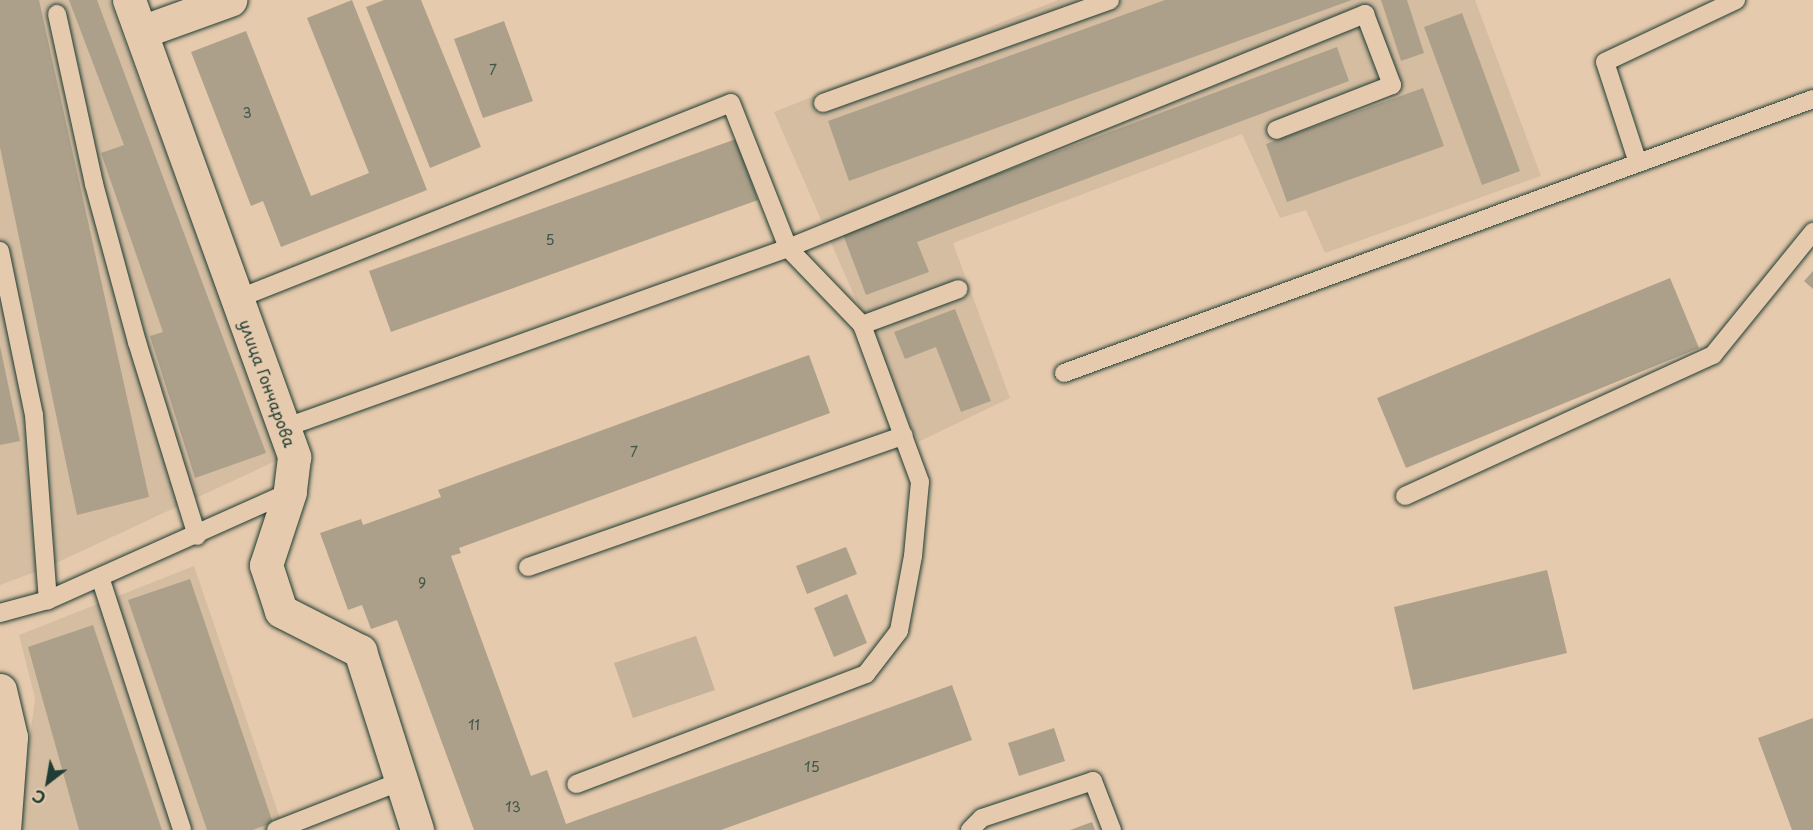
<!DOCTYPE html>
<meta charset="utf-8">
<style>
body{margin:0}
#map{position:relative;width:1813px;height:830px;overflow:hidden;background:#e6caad;font-family:"Playpen Sans",sans-serif}
div>[style]{position:absolute}
[style*='--x']{left:calc(var(--x)*1px);top:calc(var(--y)*1px);width:calc(var(--w)*1px);rotate:calc(var(--a)*1deg)}
.built>*{inset:0;background:#d5bda2}
.green>*{inset:0;background:#c5b29a}
.building>*{inset:0;background:#aca08a}
.roads{filter:drop-shadow(0 0 2px #1f3d34) drop-shadow(0 0 2px #1f3d34)}
.lane>*{height:18px;margin:-9px;padding:0 9px;transform-origin:9px;border-radius:9px;background:#e6caad}
.street>*{height:33px;margin:-16.5px;padding:0 16.5px;transform-origin:16.5px;border-radius:16.5px;background:#e6caad}
span{translate:-50% -50%;white-space:nowrap;text-align:center;line-height:1.15;-webkit-text-stroke:5px #e6caad;paint-order:stroke}
.number-label{font-size:14px;color:#42564a}
.number-label span{-webkit-text-stroke-width:0}
.street-label{font-size:16px;color:#1f3d34}
.north{position:absolute;left:18px;top:752px;width:60px;height:60px;-webkit-text-stroke:4px #e6caad;paint-order:stroke;rotate:211deg;font-size:16px;font-weight:700;line-height:24px;text-align:center;color:#1f3d34}
.north::after{content:'';display:block;margin:auto;width:21px;height:27px;background:#1f3d34;clip-path:polygon(50% 0,100% 100%,50% 72%,0 100%)}
</style>
<div id="map">
<div class="built">
<i style="clip-path:polygon(0 0,109px 0,280px 459px,43px 569px,0 585px)"></i>
<i style="clip-path:polygon(1058px 0,1475px 0,1541px 176px,1325px 253px,1306px 210px,1280px 218px,1242px 134px,953px 243px,1010px 398px,918px 442px,774px 112px)"></i>
<i style="clip-path:polygon(194px 566px,284px 830px,18px 830px,35px 698px,19px 635px)"></i>
</div>
<div class="green">
<i style="clip-path:polygon(696px 636px,715px 690px,633px 718px,614px 663px)"></i>
</div>
<div class="building">
<i style="clip-path:polygon(0 0,39px 0,149px 497px,77px 515px,0 147px)"></i>
<i style="clip-path:polygon(69px 0,97px 0,266px 453px,195px 478px,150px 336px,163px 332px,101px 153px,124px 145px)"></i>
<i style="clip-path:polygon(352px 0,427px 190px,281px 247px,263px 201px,251px 206px,191px 52px,246px 31px,311px 196px,369px 173px,307px 18px)"></i>
<i style="clip-path:polygon(384px 0,421px 0,481px 147px,430px 168px,366px 7px)"></i>
<i style="clip-path:polygon(1165px 0,1352px 0,849px 181px,828px 121px)"></i>
<i style="clip-path:polygon(1381px 0,1407px 0,1424px 53px,1401px 61px)"></i>
<i style="clip-path:polygon(1462px 13px,1520px 171px,1482px 185px,1424px 27px)"></i>
<i style="clip-path:polygon(504px 21px,533px 101px,483px 118px,454px 39px)"></i>
<i style="clip-path:polygon(1337px 47px,1349px 81px,917px 242px,929px 272px,866px 295px,842px 232px)"></i>
<i style="clip-path:polygon(1423px 88px,1444px 146px,1287px 202px,1266px 144px)"></i>
<i style="clip-path:polygon(736px 139px,758px 200px,391px 332px,369px 271px)"></i>
<i style="clip-path:polygon(1813px 271px,1813px 289px,1804px 281px)"></i>
<i style="clip-path:polygon(1670px 278px,1699px 348px,1406px 468px,1377px 398px)"></i>
<i style="clip-path:polygon(955px 309px,991px 401px,961px 412px,936px 347px,905px 359px,894px 332px)"></i>
<i style="clip-path:polygon(0 346px,20px 441px,0 445px)"></i>
<i style="clip-path:polygon(809px 355px,830px 413px,459px 548px,461px 553px,451px 556px,531px 776px,547px 770px,566px 824px,952px 685px,972px 740px,721px 830px,474px 830px,397px 620px,371px 629px,362px 605px,348px 610px,320px 533px,361px 519px,363px 525px,441px 497px,438px 490px)"></i>
<i style="clip-path:polygon(846px 547px,857px 574px,807px 594px,796px 566px)"></i>
<i style="clip-path:polygon(1547px 570px,1567px 653px,1413px 690px,1394px 607px)"></i>
<i style="clip-path:polygon(190px 579px,273px 823px,252px 830px,207px 830px,128px 600px)"></i>
<i style="clip-path:polygon(847px 594px,867px 643px,834px 657px,814px 608px)"></i>
<i style="clip-path:polygon(93px 625px,162px 830px,79px 830px,28px 647px)"></i>
<i style="clip-path:polygon(1813px 718px,1813px 830px,1792px 830px,1758px 738px)"></i>
<i style="clip-path:polygon(1054px 728px,1065px 761px,1019px 776px,1008px 743px)"></i>
<i style="clip-path:polygon(1092px 822px,1095px 830px,1070px 830px)"></i>
</div>
<div class="roads">
<div class="lane">
<i style="--x:57;--y:14;--w:174;--a:77.7"></i>
<i style="--x:94;--y:184;--w:164;--a:74.8"></i>
<i style="--x:137;--y:342;--w:203;--a:72.8"></i>
<i style="--x:823;--y:103;--w:305;--a:-19.7"></i>
<i style="--x:1638;--y:163;--w:106;--a:-108.1"></i>
<i style="--x:1605;--y:62;--w:145;--a:-25.3"></i>
<i style="--x:0;--y:251;--w:167;--a:78.3"></i>
<i style="--x:34;--y:415;--w:186;--a:85.7"></i>
<i style="--x:237;--y:299;--w:531;--a:-21.64"></i>
<i style="--x:731;--y:103;--w:156;--a:68.5"></i>
<i style="--x:788;--y:248;--w:107;--a:46.1"></i>
<i style="--x:862;--y:325;--w:167;--a:69.7"></i>
<i style="--x:920;--y:482;--w:74;--a:95.4"></i>
<i style="--x:913;--y:556;--w:76;--a:100.6"></i>
<i style="--x:899;--y:631;--w:54;--a:127.5"></i>
<i style="--x:866;--y:674;--w:310;--a:159.2"></i>
<i style="--x:862;--y:325;--w:103;--a:-20.4"></i>
<i style="--x:1064;--y:373;--w:798;--a:-20.09"></i>
<i style="--x:284;--y:428;--w:535;--a:-19.65"></i>
<i style="--x:788;--y:248;--w:623;--a:-22.07"></i>
<i style="--x:1365;--y:14;--w:76;--a:69.2"></i>
<i style="--x:1392;--y:85;--w:124;--a:158.8"></i>
<i style="--x:1405;--y:496;--w:339;--a:-24.6"></i>
<i style="--x:1713;--y:355;--w:159;--a:-50.9"></i>
<i style="--x:528;--y:567;--w:398;--a:-19.3"></i>
<i style="--x:100;--y:577;--w:266;--a:72"></i>
<i style="--x:0;--y:613;--w:50;--a:-15.2"></i>
<i style="--x:48;--y:600;--w:265;--a:-24.1"></i>
<i style="--x:276;--y:830;--w:135;--a:-21.3"></i>
<i style="--x:970;--y:830;--w:17;--a:-45"></i>
<i style="--x:982;--y:818;--w:117;--a:-18.4"></i>
<i style="--x:1093;--y:781;--w:53;--a:68.8"></i>
</div>
<div class="street">
<i style="--x:129;--y:0;--w:486;--a:70.1"></i>
<i style="--x:294;--y:457;--w:35;--a:97"></i>
<i style="--x:290;--y:492;--w:77;--a:108.2"></i>
<i style="--x:266;--y:565;--w:48;--a:71.9"></i>
<i style="--x:281;--y:611;--w:89;--a:26.9"></i>
<i style="--x:360;--y:651;--w:188;--a:72.3"></i>
<i style="--x:141;--y:32;--w:95;--a:-19.8"></i>
<i style="--x:0;--y:690;--w:48;--a:76.8"></i>
<i style="--x:11;--y:737;--w:93;--a:94.3"></i>
</div>
</div>
<div class="number-label">
<span style="left:493px;top:70px">7</span>
<span style="left:247px;top:113px">3</span>
<span style="left:550px;top:240px">5</span>
<span style="left:634px;top:452px">7</span>
<span style="left:422px;top:583px">9</span>
<span style="left:474px;top:725px">11</span>
<span style="left:812px;top:767px">15</span>
<span style="left:513px;top:807px">13</span>
</div>
<div class="street-label">
<span style="left:268px;top:383px;rotate:70deg">улица Гончарова</span>
</div>
<div class="north">С</div>
</div>
